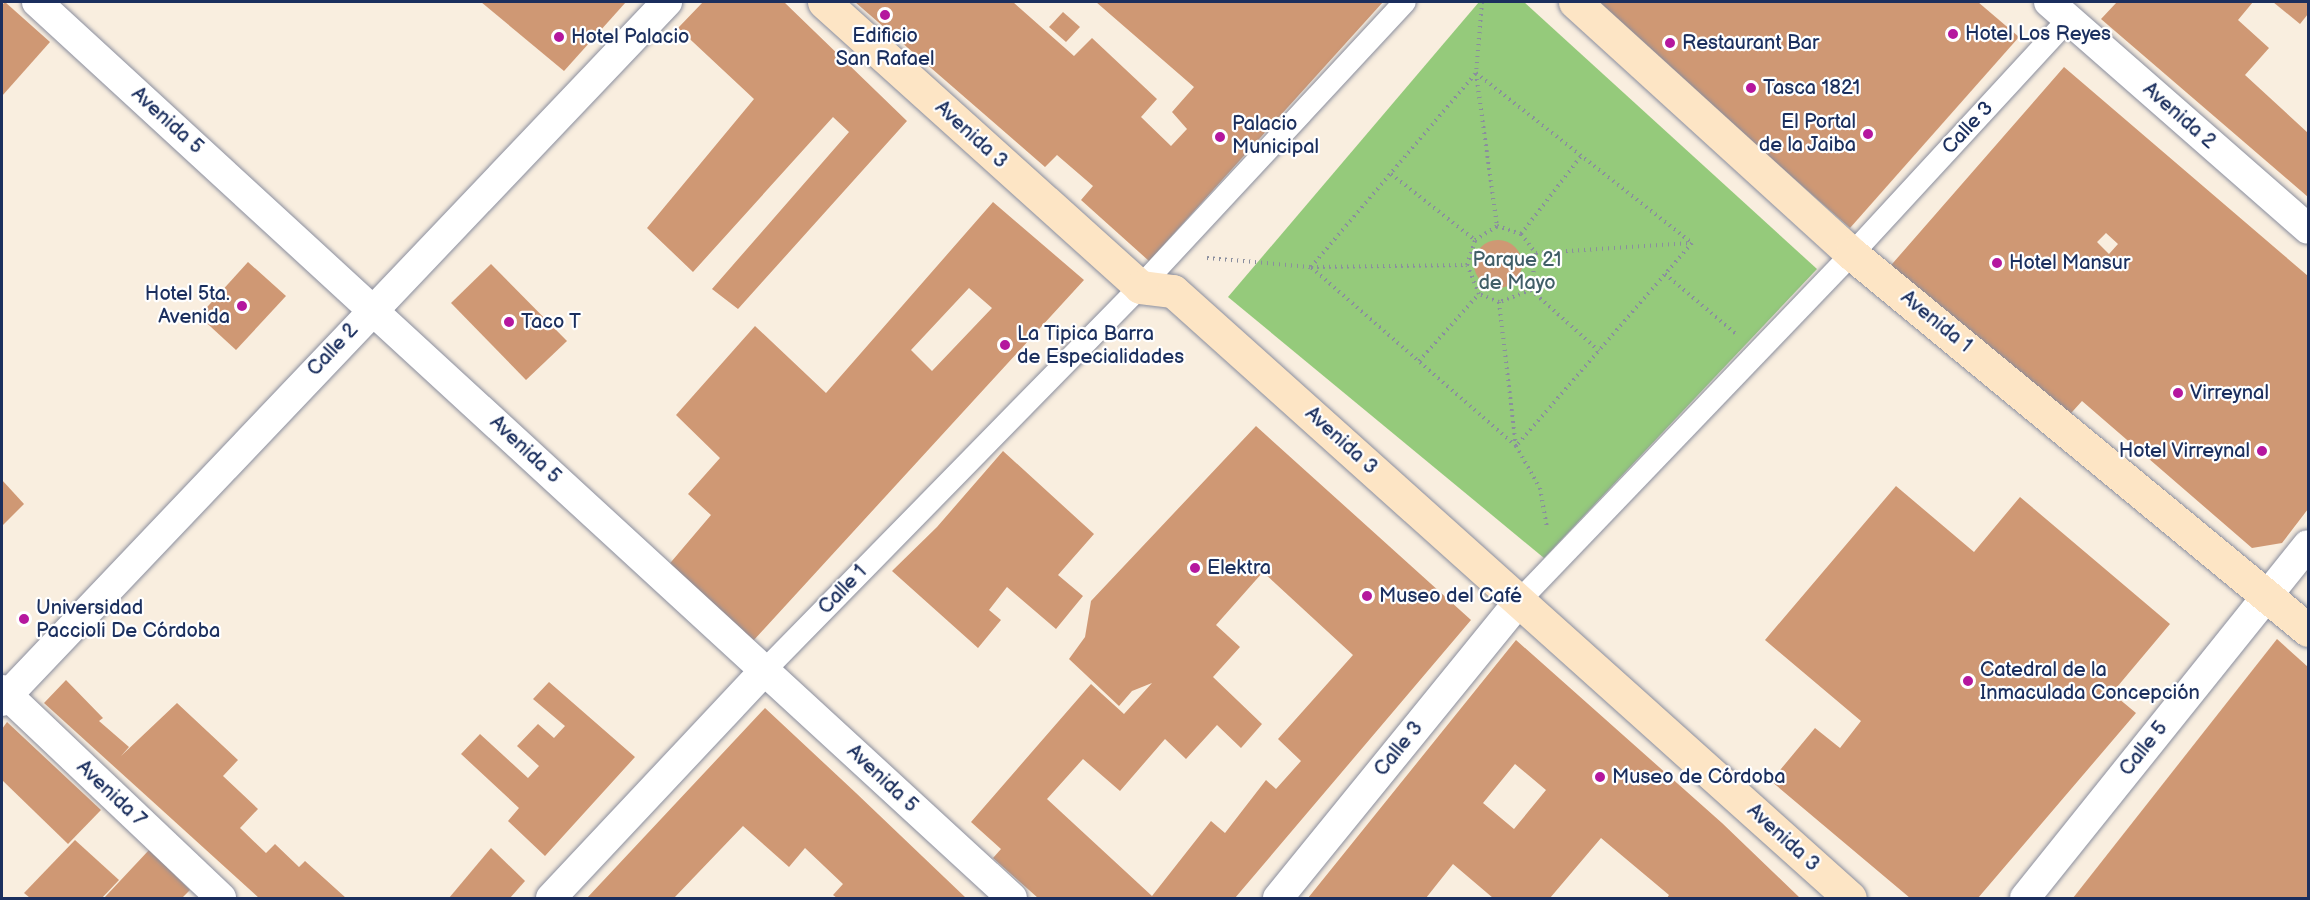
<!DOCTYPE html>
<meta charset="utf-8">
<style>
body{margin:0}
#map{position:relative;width:2310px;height:900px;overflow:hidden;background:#f9eedf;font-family:"Balsamiq Sans",sans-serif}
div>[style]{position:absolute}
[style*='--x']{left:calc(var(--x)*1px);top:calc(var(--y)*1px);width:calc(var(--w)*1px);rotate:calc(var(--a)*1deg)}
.green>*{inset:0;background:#95ca7b}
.building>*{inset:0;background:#cf9874}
.round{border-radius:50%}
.path>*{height:4px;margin-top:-2px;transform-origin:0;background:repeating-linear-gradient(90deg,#8a8e9e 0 1.5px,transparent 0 6px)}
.roads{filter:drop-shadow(0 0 2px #8a8e9e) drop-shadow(0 0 2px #8a8e9e)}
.pedestrian>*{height:22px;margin:-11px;padding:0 11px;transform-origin:11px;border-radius:11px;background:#fff}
.minor>*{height:30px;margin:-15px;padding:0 15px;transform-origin:15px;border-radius:15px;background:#fff}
.secondary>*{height:33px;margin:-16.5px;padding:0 16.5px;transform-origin:16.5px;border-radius:16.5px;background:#fde5c5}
.dots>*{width:16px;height:16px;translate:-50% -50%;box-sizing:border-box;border:3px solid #fff;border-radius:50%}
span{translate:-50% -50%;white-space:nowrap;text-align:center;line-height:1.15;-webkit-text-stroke:4.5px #fff;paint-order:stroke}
.poi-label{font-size:20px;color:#1b2f5e}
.left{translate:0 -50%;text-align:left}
.right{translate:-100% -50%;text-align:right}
.street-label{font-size:20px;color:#1b2f5e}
.park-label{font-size:20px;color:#405e67}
.frame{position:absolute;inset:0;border:3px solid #1b2f5e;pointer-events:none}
</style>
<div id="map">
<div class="green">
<i style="clip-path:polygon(1479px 2px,1524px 2px,1817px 269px,1544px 558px,1228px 297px)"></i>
</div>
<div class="building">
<i style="clip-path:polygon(5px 2px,50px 42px,2px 96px,2px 5px)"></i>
<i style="clip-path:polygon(481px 2px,626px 2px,564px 71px)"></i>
<i style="clip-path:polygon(703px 2px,784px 2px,907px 121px,738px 309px,712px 289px,849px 132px,833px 117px,693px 272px,647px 228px,754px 99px,678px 28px)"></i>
<i style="clip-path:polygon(855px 2px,1013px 2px,1074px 56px,1092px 38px,1157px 99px,1141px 117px,1171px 146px,1187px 129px,1172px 112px,1194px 87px,1096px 2px,1383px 2px,1149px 261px,1081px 200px,1093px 186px,1057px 155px,1045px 167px)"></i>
<i style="clip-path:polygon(1594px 2px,1978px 2px,2019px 37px,1850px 228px)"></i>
<i style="clip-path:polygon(2117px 2px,2253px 2px,2238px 20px,2269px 48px,2245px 75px,2308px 133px,2308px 197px,2101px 19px)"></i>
<i style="clip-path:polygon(2273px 2px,2308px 2px,2308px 14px,2300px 24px)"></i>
<i style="clip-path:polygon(1063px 12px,1080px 27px,1066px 42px,1049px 27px)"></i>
<i style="clip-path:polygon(evenodd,2064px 67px,2308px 276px,2308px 509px,2282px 543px,2252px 548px,2082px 401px,2063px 422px,1886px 271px,2064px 67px,2106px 233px,2118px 244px,2109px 254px,2097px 242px,2106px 233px)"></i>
<i style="clip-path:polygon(evenodd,993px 202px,1084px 280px,753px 641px,666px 568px,711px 515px,688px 494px,720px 458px,676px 415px,755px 326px,826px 393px,993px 202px,969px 288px,992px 308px,932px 371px,911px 350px,969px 288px)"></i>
<i class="round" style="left:1474px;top:240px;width:48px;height:48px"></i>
<i style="clip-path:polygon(248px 262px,286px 296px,236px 350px,199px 316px)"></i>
<i style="clip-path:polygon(491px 264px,567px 341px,526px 380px,451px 303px)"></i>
<i style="clip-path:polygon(evenodd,1256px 426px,1471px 620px,1235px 898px,1038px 898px,993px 858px,1001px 849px,971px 822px,1091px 684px,1124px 714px,1152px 683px,1132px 691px,1119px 706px,1069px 659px,1085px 637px,1091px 601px,1256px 426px,1263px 572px,1353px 655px,1278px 739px,1301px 761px,1276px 789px,1266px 780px,1225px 833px,1211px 821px,1152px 896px,1047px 799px,1083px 759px,1120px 791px,1165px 739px,1186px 759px,1217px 725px,1241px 748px,1262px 724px,1213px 677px,1240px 647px,1216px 625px,1263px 572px)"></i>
<i style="clip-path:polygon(1003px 451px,1094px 534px,1058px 575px,1083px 596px,1056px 629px,1007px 587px,989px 610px,1001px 620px,978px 648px,892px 571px,937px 527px)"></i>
<i style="clip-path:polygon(2px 480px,24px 504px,2px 526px)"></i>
<i style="clip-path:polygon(1896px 486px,1974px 552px,2020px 497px,2170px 624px,2112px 693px,2136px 713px,1978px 898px,1910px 898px,1771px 781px,1815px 728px,1840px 748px,1861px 721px,1765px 640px)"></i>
<i style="clip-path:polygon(2277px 639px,2308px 667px,2308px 898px,2073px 898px)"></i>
<i style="clip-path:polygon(evenodd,1516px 640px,1722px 823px,1800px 898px,1667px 898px,1669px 895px,1601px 838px,1550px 898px,1493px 898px,1453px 864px,1426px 898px,1308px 898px,1516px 640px,1515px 764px,1546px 790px,1514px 829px,1483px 803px,1515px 764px)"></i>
<i style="clip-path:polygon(66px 680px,103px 718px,99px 721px,129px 747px,121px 756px,177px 703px,238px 760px,223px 776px,258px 809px,240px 828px,266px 853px,275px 844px,299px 867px,305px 861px,346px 898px,259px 898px,44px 703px)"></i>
<i style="clip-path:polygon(549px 682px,635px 757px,545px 856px,508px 821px,519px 808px,461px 754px,480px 734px,528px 778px,539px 766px,517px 746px,538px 724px,554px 738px,565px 726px,533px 699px)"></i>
<i style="clip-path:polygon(765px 708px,856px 793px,966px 898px,837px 898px,833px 895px,843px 884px,805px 848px,789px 867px,743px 826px,674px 898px,587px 898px)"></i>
<i style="clip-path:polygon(7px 722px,101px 810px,68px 844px,2px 780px,2px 729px)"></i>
<i style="clip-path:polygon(75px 840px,119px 880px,102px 898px,30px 898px,24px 893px)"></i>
<i style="clip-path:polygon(491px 848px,525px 881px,510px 898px,449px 898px)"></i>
<i style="clip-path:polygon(149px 850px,190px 890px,182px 898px,104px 898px)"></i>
</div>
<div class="path">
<i style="--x:1482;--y:2;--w:71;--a:94.8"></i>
<i style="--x:1476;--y:73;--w:154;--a:82.2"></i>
<i style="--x:1476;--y:73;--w:275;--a:38.2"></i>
<i style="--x:1692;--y:243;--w:269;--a:130.9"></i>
<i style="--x:1516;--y:446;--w:272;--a:-138.9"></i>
<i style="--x:1311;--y:267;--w:255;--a:-49.6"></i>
<i style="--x:1391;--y:174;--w:107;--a:38.2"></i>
<i style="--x:1497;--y:226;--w:25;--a:18"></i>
<i style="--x:1521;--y:234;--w:24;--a:52"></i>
<i style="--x:1536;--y:253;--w:37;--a:98"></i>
<i style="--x:1531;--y:290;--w:34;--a:159"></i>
<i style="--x:1499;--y:302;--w:22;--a:-158"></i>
<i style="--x:1479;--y:294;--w:31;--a:-112"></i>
<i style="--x:1467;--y:265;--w:26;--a:-72"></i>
<i style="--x:1475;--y:240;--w:26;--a:-32"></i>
<i style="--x:1521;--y:234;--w:98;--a:-52.4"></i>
<i style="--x:1536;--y:253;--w:155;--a:-3.7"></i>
<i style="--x:1207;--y:258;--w:104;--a:4.9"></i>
<i style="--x:1311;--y:267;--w:156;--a:-0.7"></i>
<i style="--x:1665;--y:274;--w:93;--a:40.2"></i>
<i style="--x:1531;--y:290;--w:91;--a:41.9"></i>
<i style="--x:1499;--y:302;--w:145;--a:83.3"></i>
<i style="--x:1516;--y:446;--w:48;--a:60.3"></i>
<i style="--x:1540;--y:488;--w:40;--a:80"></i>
<i style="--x:1419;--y:361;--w:90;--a:-48.2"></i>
</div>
<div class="roads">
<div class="pedestrian">
<i style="--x:1520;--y:600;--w:480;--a:-46.2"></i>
<i style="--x:1852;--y:254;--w:320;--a:-47.3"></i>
<i style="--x:764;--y:671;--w:537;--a:-45.6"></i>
<i style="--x:1140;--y:287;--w:389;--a:-47.1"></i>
</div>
<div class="minor">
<i style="--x:37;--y:2;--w:1324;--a:42.58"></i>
<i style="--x:2049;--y:2;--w:344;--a:41.2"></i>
<i style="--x:2;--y:690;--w:302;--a:43.5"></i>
<i style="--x:2;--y:701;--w:965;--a:-46.43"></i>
<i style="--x:551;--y:898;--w:311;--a:-46.8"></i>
<i style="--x:1278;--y:898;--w:384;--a:-50.9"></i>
<i style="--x:2025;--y:898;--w:452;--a:-51.3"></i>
</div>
<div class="secondary">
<i style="--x:824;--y:2;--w:426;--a:42"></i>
<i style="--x:1140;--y:287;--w:33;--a:7"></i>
<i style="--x:1173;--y:291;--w:909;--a:41.88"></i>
<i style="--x:1575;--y:2;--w:374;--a:42.3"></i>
<i style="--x:1852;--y:254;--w:591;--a:39.51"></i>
</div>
</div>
<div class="dots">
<i style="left:885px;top:15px;background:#b5179e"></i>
<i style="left:1953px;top:34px;background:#b5179e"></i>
<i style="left:559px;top:37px;background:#b5179e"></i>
<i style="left:1670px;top:43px;background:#b5179e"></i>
<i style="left:1751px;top:88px;background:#b5179e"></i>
<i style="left:1868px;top:134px;background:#b5179e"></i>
<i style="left:1220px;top:137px;background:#b5179e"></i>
<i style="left:1997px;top:263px;background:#b5179e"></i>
<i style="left:242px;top:306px;background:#b5179e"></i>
<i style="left:509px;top:322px;background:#b5179e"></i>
<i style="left:1005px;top:345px;background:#b5179e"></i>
<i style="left:2178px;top:393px;background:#b5179e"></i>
<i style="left:2262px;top:451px;background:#b5179e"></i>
<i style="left:1195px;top:568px;background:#b5179e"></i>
<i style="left:1367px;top:596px;background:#b5179e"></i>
<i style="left:24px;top:619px;background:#b5179e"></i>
<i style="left:1968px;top:681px;background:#b5179e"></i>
<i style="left:1600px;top:777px;background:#b5179e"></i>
</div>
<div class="poi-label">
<span class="left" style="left:1965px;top:34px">Hotel Los Reyes</span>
<span style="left:885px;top:48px">Edificio<br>San Rafael</span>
<span class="left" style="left:571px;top:37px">Hotel Palacio</span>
<span class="left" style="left:1682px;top:43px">Restaurant Bar</span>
<span class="left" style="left:1763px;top:88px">Tasca 1821</span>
<span class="right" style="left:1856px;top:134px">El Portal<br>de la Jaiba</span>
<span class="left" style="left:1232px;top:136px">Palacio<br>Municipal</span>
<span class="left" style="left:2009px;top:263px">Hotel Mansur</span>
<span class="right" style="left:230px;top:306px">Hotel 5ta.<br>Avenida</span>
<span class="left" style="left:521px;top:322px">Taco T</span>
<span class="left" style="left:1017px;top:346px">La Tipica Barra<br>de Especialidades</span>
<span class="left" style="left:2190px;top:393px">Virreynal</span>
<span class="right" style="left:2250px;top:451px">Hotel Virreynal</span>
<span class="left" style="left:1207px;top:568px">Elektra</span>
<span class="left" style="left:1379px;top:596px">Museo del Café</span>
<span class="left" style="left:36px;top:620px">Universidad<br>Paccioli De Córdoba</span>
<span class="left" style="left:1980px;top:682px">Catedral de la<br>Inmaculada Concepción</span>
<span class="left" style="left:1612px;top:777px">Museo de Córdoba</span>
</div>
<div class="street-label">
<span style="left:2179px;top:116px;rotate:41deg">Avenida 2</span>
<span style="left:167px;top:121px;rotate:42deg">Avenida 5</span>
<span style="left:1968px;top:128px;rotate:-47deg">Calle 3</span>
<span style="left:971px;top:135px;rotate:42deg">Avenida 3</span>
<span style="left:1936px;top:322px;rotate:39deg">Avenida 1</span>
<span style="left:333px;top:350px;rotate:-47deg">Calle 2</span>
<span style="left:1341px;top:441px;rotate:42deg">Avenida 3</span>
<span style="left:525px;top:450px;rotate:43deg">Avenida 5</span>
<span style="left:843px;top:590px;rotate:-46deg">Calle 1</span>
<span style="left:1399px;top:749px;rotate:-51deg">Calle 3</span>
<span style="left:2144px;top:749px;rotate:-51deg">Calle 5</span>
<span style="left:882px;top:779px;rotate:43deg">Avenida 5</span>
<span style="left:111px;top:794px;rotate:43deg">Avenida 7</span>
<span style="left:1783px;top:838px;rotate:42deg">Avenida 3</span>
</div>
<div class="park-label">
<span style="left:1517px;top:272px">Parque 21<br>de Mayo</span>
</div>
<div class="frame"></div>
</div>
